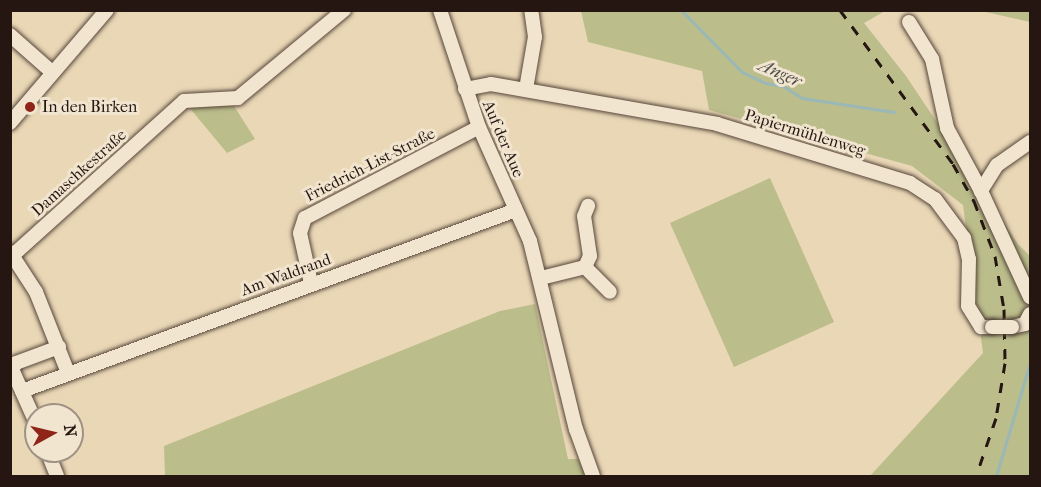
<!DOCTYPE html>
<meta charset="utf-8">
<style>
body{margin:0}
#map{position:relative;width:1041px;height:487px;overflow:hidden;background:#ead7b6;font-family:"IM FELL French Canon",serif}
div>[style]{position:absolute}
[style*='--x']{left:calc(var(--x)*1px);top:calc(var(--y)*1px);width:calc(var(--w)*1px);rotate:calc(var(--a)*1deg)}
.green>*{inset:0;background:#bbbd8b}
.stream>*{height:3px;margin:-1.5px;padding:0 1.5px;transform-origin:1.5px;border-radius:1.5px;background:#9ab8b7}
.roads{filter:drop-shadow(0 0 2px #56463a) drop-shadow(0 0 2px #56463a)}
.minor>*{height:14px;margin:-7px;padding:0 7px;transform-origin:7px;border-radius:7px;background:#f1e5d0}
.rail>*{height:3px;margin-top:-1.5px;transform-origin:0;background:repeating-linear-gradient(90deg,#251611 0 10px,transparent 0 20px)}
.bridges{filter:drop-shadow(0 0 2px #56463a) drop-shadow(0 0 2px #56463a)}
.minor-bridge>*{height:14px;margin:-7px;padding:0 7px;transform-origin:7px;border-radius:7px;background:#f1e5d0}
.dots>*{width:16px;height:16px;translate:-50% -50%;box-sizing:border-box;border:3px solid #f1e5d0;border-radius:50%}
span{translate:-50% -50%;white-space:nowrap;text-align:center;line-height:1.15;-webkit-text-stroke:6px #f1e5d0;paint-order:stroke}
.poi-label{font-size:16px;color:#251611}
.left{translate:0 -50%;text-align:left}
.street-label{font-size:16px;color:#251611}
.water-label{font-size:18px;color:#4e4f4b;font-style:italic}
.frame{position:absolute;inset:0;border:12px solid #251611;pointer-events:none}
.north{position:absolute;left:24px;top:403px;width:60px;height:60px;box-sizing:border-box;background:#f1e5d0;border:2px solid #9f9284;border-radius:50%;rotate:82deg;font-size:16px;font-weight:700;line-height:24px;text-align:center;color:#251611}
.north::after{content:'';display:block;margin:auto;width:21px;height:27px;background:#8f2418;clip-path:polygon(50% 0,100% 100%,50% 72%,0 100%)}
</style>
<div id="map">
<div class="green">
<i style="clip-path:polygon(581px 11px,885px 11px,864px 23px,906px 76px,1018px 244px,1030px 256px,1030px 476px,870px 476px,983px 353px,963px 205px,912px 166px,709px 110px,702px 71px,588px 42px)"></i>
<i style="clip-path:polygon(980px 11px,1030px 11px,1030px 22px,990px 13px)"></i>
<i style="clip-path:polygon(196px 104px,234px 106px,255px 139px,227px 153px,188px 106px)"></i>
<i style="clip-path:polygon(770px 178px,834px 322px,734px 367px,670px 223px)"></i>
<i style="clip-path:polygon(535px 304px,568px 459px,578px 459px,586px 476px,165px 476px,164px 446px,500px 311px)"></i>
</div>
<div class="stream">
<i style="--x:681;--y:10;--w:87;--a:45.5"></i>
<i style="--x:742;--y:72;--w:26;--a:25"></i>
<i style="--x:766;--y:83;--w:17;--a:10"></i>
<i style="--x:783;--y:86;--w:22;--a:32"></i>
<i style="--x:802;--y:98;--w:93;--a:8.7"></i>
<i style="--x:996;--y:476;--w:118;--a:-73.3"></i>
</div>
<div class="roads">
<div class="minor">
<i style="--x:440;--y:10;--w:123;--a:71.6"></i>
<i style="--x:479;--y:127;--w:125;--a:65.9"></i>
<i style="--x:530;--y:241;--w:194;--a:76.3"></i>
<i style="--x:576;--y:429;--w:50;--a:70.1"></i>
<i style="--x:909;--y:22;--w:44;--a:58.1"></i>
<i style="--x:932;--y:59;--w:71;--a:77.7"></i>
<i style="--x:947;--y:128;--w:72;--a:61.6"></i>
<i style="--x:10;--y:35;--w:57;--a:41.5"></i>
<i style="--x:465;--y:89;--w:26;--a:-11"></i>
<i style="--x:491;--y:84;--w:230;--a:10"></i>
<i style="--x:717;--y:124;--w:202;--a:17"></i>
<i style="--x:910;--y:183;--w:30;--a:33"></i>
<i style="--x:935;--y:199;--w:49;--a:53.4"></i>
<i style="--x:964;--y:238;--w:22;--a:77"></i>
<i style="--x:969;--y:259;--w:47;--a:91.2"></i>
<i style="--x:968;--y:306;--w:25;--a:58"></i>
<i style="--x:981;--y:327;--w:11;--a:0"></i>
<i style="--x:526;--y:89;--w:53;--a:-80.2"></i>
<i style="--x:535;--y:37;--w:27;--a:-98"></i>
<i style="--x:10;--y:123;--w:149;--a:-49.4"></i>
<i style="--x:1030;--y:142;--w:40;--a:145.1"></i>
<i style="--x:997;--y:165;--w:31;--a:122"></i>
<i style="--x:981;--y:191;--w:117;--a:65.2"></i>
<i style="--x:10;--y:252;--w:48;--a:57"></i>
<i style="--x:36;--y:292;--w:87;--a:68.4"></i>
<i style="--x:13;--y:255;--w:230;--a:-42"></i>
<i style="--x:184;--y:101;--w:54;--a:-3.2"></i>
<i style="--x:238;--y:98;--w:138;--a:-39.7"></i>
<i style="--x:585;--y:267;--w:12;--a:-66"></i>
<i style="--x:590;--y:256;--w:40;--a:-98.5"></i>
<i style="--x:584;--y:216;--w:11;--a:-68"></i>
<i style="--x:541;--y:278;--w:45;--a:-14"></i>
<i style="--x:585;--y:267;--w:35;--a:45"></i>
<i style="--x:311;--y:283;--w:51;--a:-102.4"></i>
<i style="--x:300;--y:233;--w:16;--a:-72"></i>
<i style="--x:305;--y:218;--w:196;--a:-27.6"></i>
<i style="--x:1012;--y:327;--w:13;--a:-13"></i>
<i style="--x:1025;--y:324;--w:11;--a:-63"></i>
<i style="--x:22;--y:391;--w:526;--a:-20.12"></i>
<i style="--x:36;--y:423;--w:59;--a:-114"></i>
<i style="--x:12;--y:369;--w:7;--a:-56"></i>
<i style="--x:16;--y:363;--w:46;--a:-20.4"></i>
<i style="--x:47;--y:451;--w:27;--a:68"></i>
</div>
</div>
<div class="rail">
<i style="--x:840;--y:10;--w:191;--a:53.7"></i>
<i style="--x:953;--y:164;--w:43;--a:60.4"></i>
<i style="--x:974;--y:201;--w:59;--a:69.1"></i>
<i style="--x:995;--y:256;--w:54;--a:80.4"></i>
<i style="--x:1004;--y:309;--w:54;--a:88.9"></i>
<i style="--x:1005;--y:363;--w:56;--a:99.3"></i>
<i style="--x:996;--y:418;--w:61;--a:109"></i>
</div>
<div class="bridges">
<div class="minor-bridge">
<i style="--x:992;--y:327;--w:20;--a:0"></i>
</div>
</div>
<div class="dots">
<i style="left:30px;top:107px;background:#8f2418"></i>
</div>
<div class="poi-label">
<span class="left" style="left:42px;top:107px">In den Birken</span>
</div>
<div class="street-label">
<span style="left:805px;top:133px;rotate:17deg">Papiermühlenweg</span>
<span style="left:503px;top:139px;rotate:67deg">Auf der Aue</span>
<span style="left:370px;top:165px;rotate:-27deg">Friedrich-List-Straße</span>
<span style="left:79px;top:173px;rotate:-42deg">Damaschkestraße</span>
<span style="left:286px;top:275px;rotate:-20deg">Am Waldrand</span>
</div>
<div class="water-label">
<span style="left:780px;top:74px;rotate:24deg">Anger</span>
</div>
<div class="frame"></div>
<div class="north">N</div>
</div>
